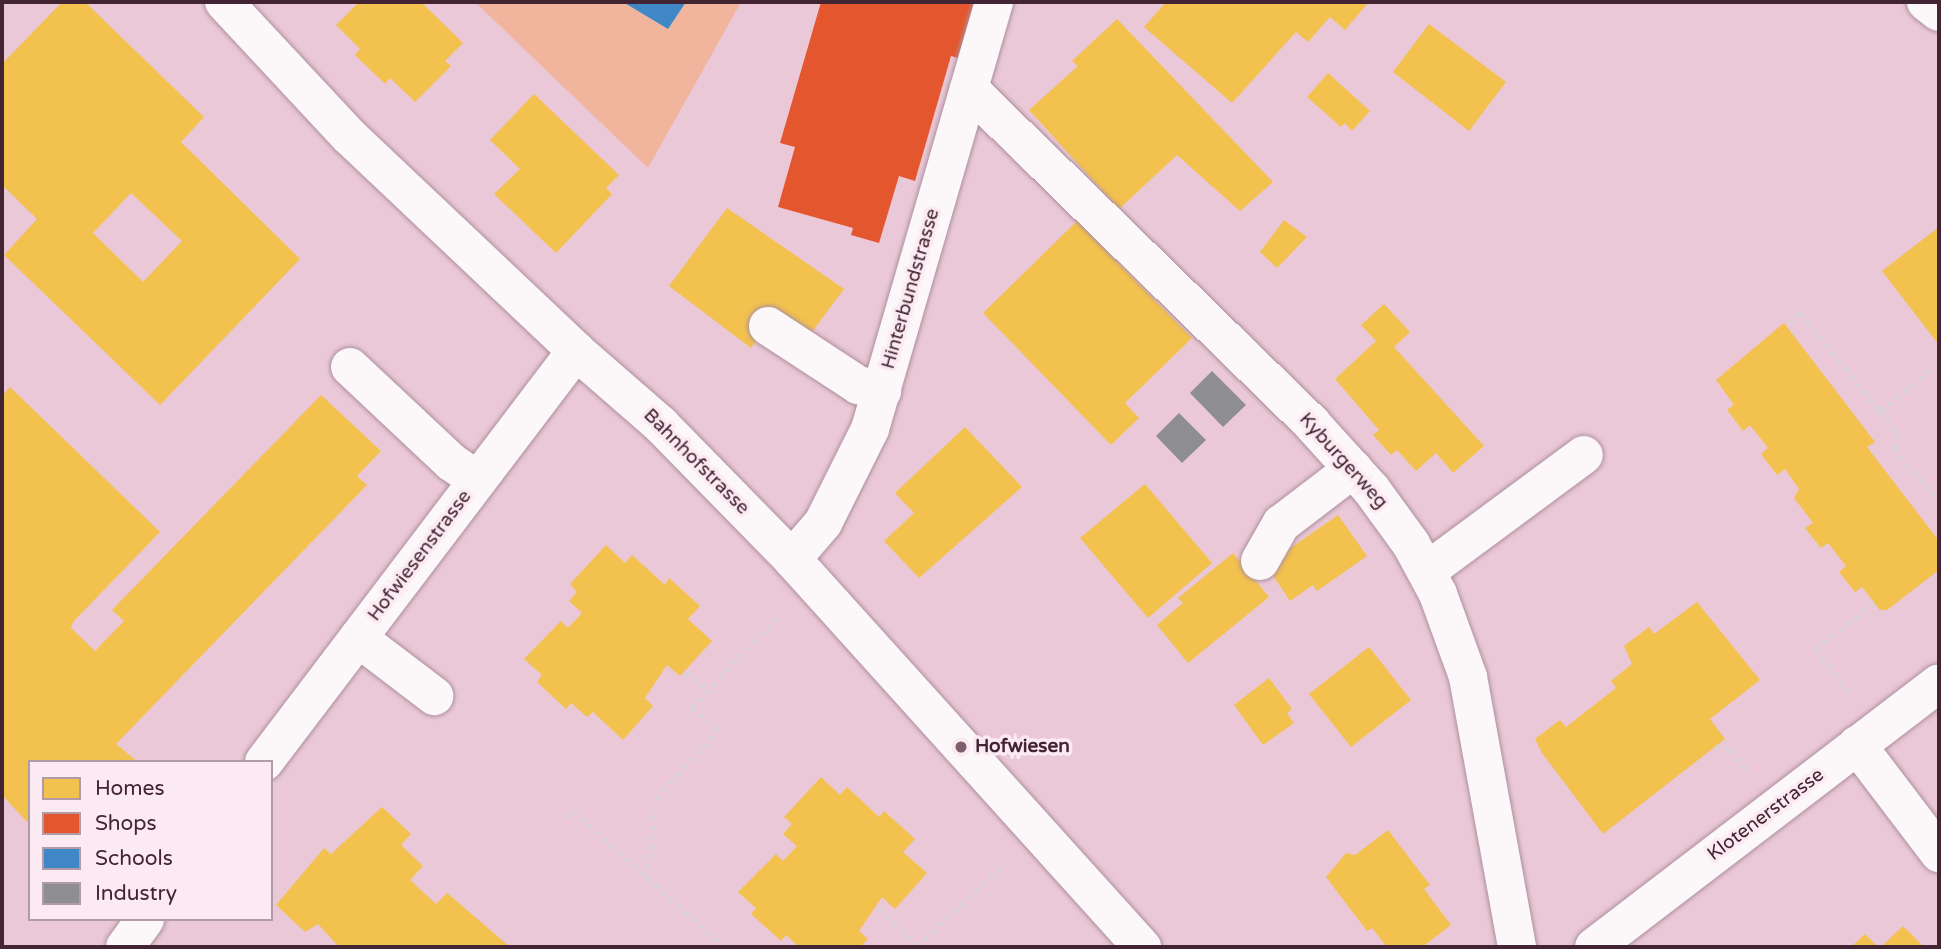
<!DOCTYPE html>
<style>
body{margin:0}
#map{position:relative;width:1941px;height:949px;overflow:hidden;background:#ebc8d7;font-family:"Varela Round",sans-serif}
div>[style]{position:absolute}
[style*='--x']{left:calc(var(--x)*1px);top:calc(var(--y)*1px);width:calc(var(--w)*1px);rotate:calc(var(--a)*1deg)}
.green>*{inset:0;background:#f1b49d}
.homes>*{inset:0;background:#f2c14e}
.shops>*{inset:0;background:#e4572e}
.schools>*{inset:0;background:#3f88c5}
.industry>*{inset:0;background:#8d8d92}
.path>*{height:4.5px;margin-top:-2.25px;transform-origin:0;background:repeating-linear-gradient(90deg,#dbd0d4 0 5px,transparent 0 10px)}
.roads{filter:drop-shadow(0 0 2px #ad909d) drop-shadow(0 0 2px #ad909d)}
.minor>*{height:38px;margin:-19px;padding:0 19px;transform-origin:19px;border-radius:19px;background:#fcf7f9}
.dots>*{width:19px;height:19px;translate:-50% -50%;box-sizing:border-box;border:4px solid #fbeaf1;border-radius:50%}
span{translate:-50% -50%;white-space:nowrap;text-align:center;line-height:1.15;-webkit-text-stroke:7px #fbeaf1;paint-order:stroke}
.street-label{font-size:19px;color:#432432}
.poi-label{font-size:19px;color:#432432;font-weight:700}
.left{translate:0 -50%;text-align:left}
.frame{position:absolute;inset:0;border:4px solid #432432;pointer-events:none}
.legend{position:absolute;left:28px;top:760px;width:245px;height:161px;box-sizing:border-box;background:#fbeaf1;border:2px solid #b19ba5;margin:0;padding:9px 12px;list-style:none;font-size:21px;color:#432432}
.legend li{display:flex;align-items:center;gap:14px;height:35px}
.legend b{width:35px;border:2px solid #b19ba5}
</style>
<div id="map">
<div class="green">
<i style="clip-path:polygon(475px 2px,623px 2px,668px 29px,686px 2px,741px 2px,648px 168px)"></i>
</div>
<div class="homes">
<i style="clip-path:polygon(evenodd,62px 2px,85px 2px,204px 117px,181px 142px,300px 259px,160px 405px,4px 255px,37px 219px,2px 185px,2px 64px,62px 2px,131px 193px,182px 241px,143px 282px,93px 233px,131px 193px)"></i>
<i style="clip-path:polygon(359px 2px,421px 2px,463px 43px,445px 61px,451px 66px,415px 102px,390px 78px,385px 84px,355px 55px,360px 49px,336px 25px)"></i>
<i style="clip-path:polygon(1166px 2px,1369px 2px,1345px 30px,1330px 17px,1308px 42px,1296px 32px,1232px 103px,1144px 27px)"></i>
<i style="clip-path:polygon(1117px 19px,1273px 182px,1240px 211px,1177px 155px,1119px 209px,1029px 110px,1078px 66px,1072px 61px)"></i>
<i style="clip-path:polygon(1429px 24px,1506px 82px,1469px 131px,1393px 72px)"></i>
<i style="clip-path:polygon(1328px 73px,1370px 111px,1352px 131px,1345px 123px,1341px 127px,1307px 97px)"></i>
<i style="clip-path:polygon(534px 94px,619px 175px,606px 188px,612px 194px,556px 253px,494px 194px,520px 169px,490px 140px)"></i>
<i style="clip-path:polygon(727px 208px,844px 289px,806px 340px,775px 316px,751px 348px,669px 286px)"></i>
<i style="clip-path:polygon(1284px 220px,1307px 237px,1277px 268px,1260px 252px)"></i>
<i style="clip-path:polygon(1077px 221px,1192px 338px,1125px 403px,1139px 418px,1111px 445px,983px 313px)"></i>
<i style="clip-path:polygon(1939px 227px,1939px 345px,1882px 271px)"></i>
<i style="clip-path:polygon(1384px 304px,1410px 332px,1394px 347px,1484px 446px,1453px 473px,1436px 453px,1416px 471px,1397px 450px,1391px 455px,1373px 435px,1379px 430px,1335px 379px,1376px 341px,1361px 325px)"></i>
<i style="clip-path:polygon(1784px 323px,1875px 442px,1867px 447px,1939px 541px,1939px 570px,1887px 610px,1880px 610px,1862px 587px,1855px 592px,1839px 572px,1846px 566px,1828px 543px,1821px 548px,1805px 528px,1813px 523px,1794px 498px,1799px 489px,1785px 469px,1777px 475px,1761px 454px,1768px 448px,1750px 425px,1743px 431px,1727px 410px,1734px 405px,1716px 380px)"></i>
<i style="clip-path:polygon(10px 387px,160px 532px,73px 622px,71px 628px,95px 651px,124px 621px,112px 610px,321px 395px,381px 451px,357px 476px,367px 485px,116px 744px,138px 762px,30px 762px,30px 825px,2px 795px,2px 396px)"></i>
<i style="clip-path:polygon(965px 427px,1022px 487px,919px 578px,884px 541px,914px 513px,895px 493px)"></i>
<i style="clip-path:polygon(1145px 484px,1212px 563px,1148px 618px,1080px 538px)"></i>
<i style="clip-path:polygon(1338px 515px,1367px 556px,1317px 591px,1313px 585px,1290px 601px,1266px 565px)"></i>
<i style="clip-path:polygon(606px 545px,625px 563px,632px 555px,665px 585px,669px 578px,700px 606px,688px 619px,712px 641px,680px 676px,667px 665px,645px 698px,653px 706px,623px 740px,593px 712px,587px 717px,571px 703px,566px 709px,537px 682px,542px 675px,524px 659px,561px 621px,568px 628px,582px 613px,569px 601px,577px 592px,570px 584px)"></i>
<i style="clip-path:polygon(1233px 553px,1269px 597px,1188px 663px,1157px 625px,1183px 603px,1178px 598px)"></i>
<i style="clip-path:polygon(1697px 602px,1760px 680px,1710px 719px,1725px 739px,1603px 834px,1542px 753px,1535px 739px,1560px 720px,1566px 727px,1616px 688px,1611px 681px,1632px 664px,1624px 646px,1649px 627px,1654px 634px)"></i>
<i style="clip-path:polygon(1369px 647px,1411px 700px,1351px 747px,1309px 694px)"></i>
<i style="clip-path:polygon(1269px 678px,1292px 709px,1287px 713px,1294px 723px,1263px 745px,1234px 705px)"></i>
<i style="clip-path:polygon(821px 777px,840px 795px,847px 787px,879px 817px,884px 811px,915px 839px,903px 852px,927px 873px,895px 909px,882px 897px,859px 931px,868px 939px,860px 947px,799px 947px,786px 935px,781px 941px,751px 914px,756px 908px,738px 892px,776px 854px,783px 861px,797px 846px,783px 834px,792px 824px,784px 817px)"></i>
<i style="clip-path:polygon(382px 807px,411px 834px,401px 845px,423px 866px,410px 880px,436px 904px,447px 893px,510px 947px,339px 947px,318px 924px,305px 932px,276px 905px,324px 848px,331px 854px)"></i>
<i style="clip-path:polygon(1388px 830px,1430px 885px,1424px 889px,1451px 925px,1422px 947px,1387px 947px,1372px 928px,1367px 931px,1326px 877px,1346px 853px,1355px 855px)"></i>
<i style="clip-path:polygon(1903px 926px,1924px 947px,1881px 947px)"></i>
<i style="clip-path:polygon(1865px 934px,1878px 947px,1851px 947px)"></i>
</div>
<div class="shops">
<i style="clip-path:polygon(821px 2px,974px 2px,958px 58px,951px 56px,915px 181px,899px 176px,879px 243px,851px 235px,853px 228px,778px 207px,795px 147px,780px 143px)"></i>
</div>
<div class="schools">
<i style="clip-path:polygon(623px 2px,686px 2px,668px 29px)"></i>
</div>
<div class="industry">
<i style="clip-path:polygon(1212px 371px,1246px 405px,1223px 427px,1190px 393px)"></i>
<i style="clip-path:polygon(1179px 413px,1206px 440px,1182px 463px,1156px 436px)"></i>
</div>
<div class="path">
<i style="--x:1789;--y:322;--w:14;--a:-39"></i>
<i style="--x:1800;--y:313;--w:127;--a:50.8"></i>
<i style="--x:1880;--y:411;--w:75;--a:-38.5"></i>
<i style="--x:1880;--y:411;--w:29;--a:52"></i>
<i style="--x:1898;--y:434;--w:14;--a:107"></i>
<i style="--x:1894;--y:447;--w:59;--a:51.2"></i>
<i style="--x:1931;--y:493;--w:8;--a:14"></i>
<i style="--x:686;--y:672;--w:28;--a:39"></i>
<i style="--x:1848;--y:693;--w:55;--a:-126.9"></i>
<i style="--x:1815;--y:649;--w:75;--a:-37.9"></i>
<i style="--x:1716;--y:746;--w:15;--a:16"></i>
<i style="--x:1730;--y:750;--w:26;--a:51"></i>
<i style="--x:565;--y:817;--w:10;--a:-37"></i>
<i style="--x:573;--y:811;--w:203;--a:42"></i>
<i style="--x:647;--y:879;--w:81;--a:-83.7"></i>
<i style="--x:656;--y:798;--w:92;--a:-47.6"></i>
<i style="--x:718;--y:730;--w:35;--a:-141"></i>
<i style="--x:691;--y:708;--w:128;--a:-46.6"></i>
<i style="--x:879;--y:908;--w:54;--a:44.3"></i>
<i style="--x:917;--y:947;--w:122;--a:-43.7"></i>
</div>
<div class="roads">
<div class="minor">
<i style="--x:224;--y:2;--w:183;--a:47"></i>
<i style="--x:349;--y:136;--w:313;--a:43.4"></i>
<i style="--x:576;--y:351;--w:113;--a:41"></i>
<i style="--x:661;--y:425;--w:187;--a:45.6"></i>
<i style="--x:792;--y:559;--w:523;--a:47.95"></i>
<i style="--x:1926;--y:2;--w:16;--a:38"></i>
<i style="--x:969;--y:89;--w:479;--a:44.3"></i>
<i style="--x:1312;--y:424;--w:88;--a:47.8"></i>
<i style="--x:1371;--y:489;--w:68;--a:54"></i>
<i style="--x:1411;--y:544;--w:57;--a:61.6"></i>
<i style="--x:1438;--y:594;--w:88;--a:70.1"></i>
<i style="--x:1468;--y:677;--w:274;--a:79.7"></i>
<i style="--x:768;--y:326;--w:108;--a:33.2"></i>
<i style="--x:858;--y:385;--w:25;--a:14"></i>
<i style="--x:350;--y:367;--w:139;--a:43.2"></i>
<i style="--x:451;--y:462;--w:32;--a:34"></i>
<i style="--x:792;--y:559;--w:48;--a:-49.3"></i>
<i style="--x:823;--y:523;--w:105;--a:-63.4"></i>
<i style="--x:870;--y:429;--w:445;--a:-73.8"></i>
<i style="--x:1260;--y:561;--w:43;--a:-60.4"></i>
<i style="--x:1281;--y:524;--w:91;--a:-37.4"></i>
<i style="--x:1427;--y:571;--w:195;--a:-36.5"></i>
<i style="--x:358;--y:638;--w:96;--a:37.3"></i>
<i style="--x:1857;--y:745;--w:136;--a:52.8"></i>
<i style="--x:264;--y:762;--w:516;--a:-52.8"></i>
<i style="--x:125;--y:947;--w:34;--a:-54"></i>
<i style="--x:1594;--y:947;--w:434;--a:-37.4"></i>
</div>
</div>
<div class="dots">
<i style="left:961px;top:747px;background:#7e5d6c"></i>
</div>
<div class="street-label">
<span style="left:911px;top:289px;rotate:-74deg">Hinterbundstrasse</span>
<span style="left:1343px;top:461px;rotate:48deg">Kyburgerweg</span>
<span style="left:696px;top:462px;rotate:45deg">Bahnhofstrasse</span>
<span style="left:420px;top:556px;rotate:-53deg">Hofwiesenstrasse</span>
<span style="left:1766px;top:815px;rotate:-37deg">Klotenerstrasse</span>
</div>
<div class="poi-label">
<span class="left" style="left:975px;top:747px">Hofwiesen</span>
</div>
<div class="frame"></div>
<ul class="legend">
<li><b style="height:19px;background:#f2c14e"></b>Homes</li>
<li><b style="height:19px;background:#e4572e"></b>Shops</li>
<li><b style="height:19px;background:#3f88c5"></b>Schools</li>
<li><b style="height:19px;background:#8d8d92"></b>Industry</li>
</ul>
</div>
